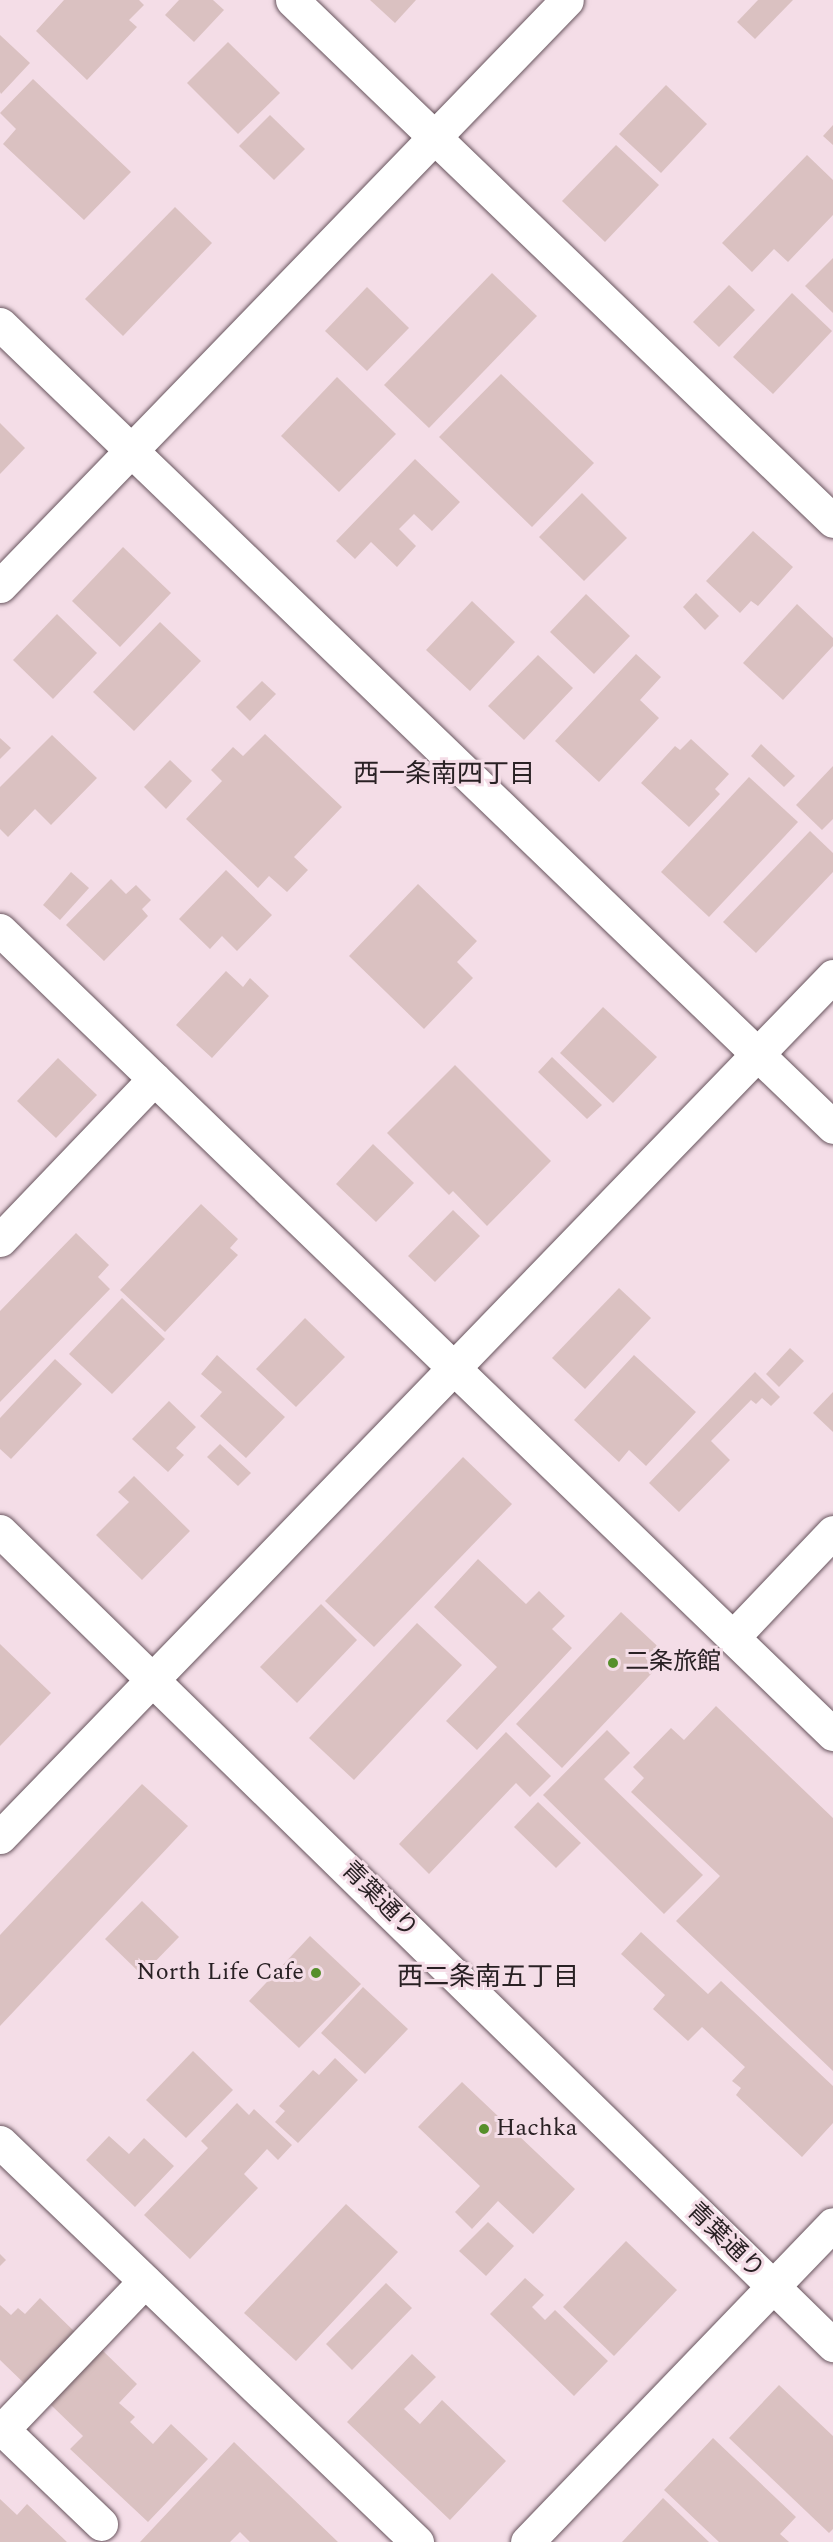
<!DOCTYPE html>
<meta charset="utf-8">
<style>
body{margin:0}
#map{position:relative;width:833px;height:2542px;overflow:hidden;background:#f4dde7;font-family:Spectral,"Noto Sans JP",serif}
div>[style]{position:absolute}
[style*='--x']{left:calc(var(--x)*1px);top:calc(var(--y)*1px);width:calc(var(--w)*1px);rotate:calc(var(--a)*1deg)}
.building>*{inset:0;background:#dac1c1}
.roads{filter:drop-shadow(0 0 2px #68555e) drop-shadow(0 0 2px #68555e)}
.minor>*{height:33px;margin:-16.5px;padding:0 16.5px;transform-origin:16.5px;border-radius:16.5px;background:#fff}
.dots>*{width:16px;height:16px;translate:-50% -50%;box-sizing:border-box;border:3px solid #f4dde7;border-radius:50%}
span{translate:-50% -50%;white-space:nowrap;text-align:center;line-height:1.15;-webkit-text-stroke:6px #f4dde7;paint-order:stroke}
.poi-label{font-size:24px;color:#292124}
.left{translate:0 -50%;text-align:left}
.right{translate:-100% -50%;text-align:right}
.street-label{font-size:24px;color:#292124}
.neighbourhood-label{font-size:26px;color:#292124}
</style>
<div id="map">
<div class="building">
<i style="clip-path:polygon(64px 0,139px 0,144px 5px,129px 20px,137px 27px,87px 80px,36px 31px)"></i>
<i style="clip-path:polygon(179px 0,213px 0,224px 10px,194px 42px,165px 15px)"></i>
<i style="clip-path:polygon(370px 0,416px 0,395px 23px)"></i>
<i style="clip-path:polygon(758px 0,793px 0,755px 39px,737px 22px)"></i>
<i style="clip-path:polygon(0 35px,30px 63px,1px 94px,0 92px)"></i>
<i style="clip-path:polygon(228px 42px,280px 93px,238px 134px,187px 83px)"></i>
<i style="clip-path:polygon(33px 79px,131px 172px,84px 220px,3px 144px,16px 129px,0 113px)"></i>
<i style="clip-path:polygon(666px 85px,707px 124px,661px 173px,619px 134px)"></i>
<i style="clip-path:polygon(270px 115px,305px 149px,274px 180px,239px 146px)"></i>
<i style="clip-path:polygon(833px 125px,833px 145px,823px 136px)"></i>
<i style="clip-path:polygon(616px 145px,659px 185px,605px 242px,562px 201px)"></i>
<i style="clip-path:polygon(807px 155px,833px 180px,833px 215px,788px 262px,774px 249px,752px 272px,722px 243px)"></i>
<i style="clip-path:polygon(175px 207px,212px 243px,123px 336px,85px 299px)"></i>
<i style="clip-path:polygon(833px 258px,833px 313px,805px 286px)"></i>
<i style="clip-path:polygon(492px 273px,537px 316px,429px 428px,384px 385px)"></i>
<i style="clip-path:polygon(729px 285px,755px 310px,719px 347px,693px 322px)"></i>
<i style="clip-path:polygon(367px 287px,409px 328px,367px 371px,325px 331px)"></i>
<i style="clip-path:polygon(792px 293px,832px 331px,773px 394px,733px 357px)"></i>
<i style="clip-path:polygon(501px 374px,594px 463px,532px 527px,439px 437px)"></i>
<i style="clip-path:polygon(337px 377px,396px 434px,339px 492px,281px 436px)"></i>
<i style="clip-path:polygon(0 423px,25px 448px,0 474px)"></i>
<i style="clip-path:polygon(415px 459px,460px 502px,432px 531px,414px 514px,399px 529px,416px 546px,397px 567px,371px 542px,355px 559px,336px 541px)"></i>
<i style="clip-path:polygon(582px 493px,627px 538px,584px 581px,539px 537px)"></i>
<i style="clip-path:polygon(753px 531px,793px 567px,758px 606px,751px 601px,740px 613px,706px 581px)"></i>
<i style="clip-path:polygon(123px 547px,171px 593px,120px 647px,72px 601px)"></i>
<i style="clip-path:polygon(696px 593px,719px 616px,705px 630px,683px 607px)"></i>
<i style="clip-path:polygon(586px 594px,630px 636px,594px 674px,550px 632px)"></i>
<i style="clip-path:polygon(472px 601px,515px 642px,470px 691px,426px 650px)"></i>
<i style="clip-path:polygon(797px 604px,833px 638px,833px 646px,783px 700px,743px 663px)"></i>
<i style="clip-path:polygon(57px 614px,97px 653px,53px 699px,13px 660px)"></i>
<i style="clip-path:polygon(160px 622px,201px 661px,134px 731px,93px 692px)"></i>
<i style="clip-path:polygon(636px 654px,661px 677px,640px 700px,659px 718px,599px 782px,555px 741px)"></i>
<i style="clip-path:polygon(538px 655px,573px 688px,524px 740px,488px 706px)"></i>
<i style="clip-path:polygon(262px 681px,276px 694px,250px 721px,236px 707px)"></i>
<i style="clip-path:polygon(265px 734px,342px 807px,294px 857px,308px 870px,287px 892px,269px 876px,258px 888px,186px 819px,222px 781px,211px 770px,233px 747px,243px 756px)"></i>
<i style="clip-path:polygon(52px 735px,97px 778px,51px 825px,35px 809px,8px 837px,0 829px,0 787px)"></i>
<i style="clip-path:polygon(0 738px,11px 748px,0 759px)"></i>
<i style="clip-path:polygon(691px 739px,729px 774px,715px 789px,720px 794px,689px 827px,641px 783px,675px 746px,680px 750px)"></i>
<i style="clip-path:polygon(761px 744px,795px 776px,784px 787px,751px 756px)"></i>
<i style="clip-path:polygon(170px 760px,192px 781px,166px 809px,144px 787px)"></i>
<i style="clip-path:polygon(833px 766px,833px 819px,822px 830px,796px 805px)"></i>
<i style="clip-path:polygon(749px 777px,798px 822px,709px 917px,661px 872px)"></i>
<i style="clip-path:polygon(810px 831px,833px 853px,833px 872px,756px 953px,723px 922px)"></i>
<i style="clip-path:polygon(226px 870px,272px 915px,237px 951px,222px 936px,210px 949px,179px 919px)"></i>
<i style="clip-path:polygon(71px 872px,89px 888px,60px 920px,43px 905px)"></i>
<i style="clip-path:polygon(111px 879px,126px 894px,136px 885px,151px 900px,142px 909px,148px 916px,104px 961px,66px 925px)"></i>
<i style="clip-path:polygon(418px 884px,477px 941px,457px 962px,473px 978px,424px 1029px,349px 956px)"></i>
<i style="clip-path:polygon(226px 971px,243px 987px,250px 978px,269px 996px,212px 1058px,176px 1025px)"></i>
<i style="clip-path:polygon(603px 1007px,657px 1057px,613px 1103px,560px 1053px)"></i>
<i style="clip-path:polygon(552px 1057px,602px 1105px,587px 1119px,538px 1072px)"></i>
<i style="clip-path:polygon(58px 1058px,97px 1095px,56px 1138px,17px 1101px)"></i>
<i style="clip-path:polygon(455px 1065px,551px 1161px,487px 1226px,453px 1191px,449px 1195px,387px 1133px)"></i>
<i style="clip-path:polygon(373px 1144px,414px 1183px,376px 1222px,336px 1184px)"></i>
<i style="clip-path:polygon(201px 1204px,238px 1239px,230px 1248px,238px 1255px,165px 1332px,120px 1290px)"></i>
<i style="clip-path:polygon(453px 1210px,480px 1236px,435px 1282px,408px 1256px)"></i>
<i style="clip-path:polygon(76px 1233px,109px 1265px,98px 1277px,110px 1289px,0 1402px,0 1311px)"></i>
<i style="clip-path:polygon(619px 1288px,651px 1318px,585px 1389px,552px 1358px)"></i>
<i style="clip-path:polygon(122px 1298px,165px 1339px,112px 1394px,69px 1354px)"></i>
<i style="clip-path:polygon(305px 1318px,345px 1357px,296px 1407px,256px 1369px)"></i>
<i style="clip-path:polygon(790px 1348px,804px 1361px,779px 1387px,766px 1374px)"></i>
<i style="clip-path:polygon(217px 1355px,285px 1417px,246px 1458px,200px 1416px,222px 1392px,201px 1374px)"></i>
<i style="clip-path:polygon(634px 1355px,696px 1412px,646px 1466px,629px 1450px,619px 1462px,574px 1420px)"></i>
<i style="clip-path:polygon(55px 1359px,82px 1384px,11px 1459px,0 1449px,0 1418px)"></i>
<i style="clip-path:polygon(755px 1372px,780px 1397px,771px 1406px,762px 1398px,756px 1404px,751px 1400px,711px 1441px,730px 1460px,679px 1512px,649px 1483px)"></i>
<i style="clip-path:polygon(833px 1392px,833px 1432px,813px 1413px)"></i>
<i style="clip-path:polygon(169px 1401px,196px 1427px,176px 1448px,184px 1455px,168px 1472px,132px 1439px)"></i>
<i style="clip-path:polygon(220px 1444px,251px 1473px,238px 1486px,207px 1457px)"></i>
<i style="clip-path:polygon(463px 1457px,512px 1504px,374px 1647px,325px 1601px)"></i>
<i style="clip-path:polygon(134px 1476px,190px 1531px,142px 1580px,96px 1535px,129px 1502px,118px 1492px)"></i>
<i style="clip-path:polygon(478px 1559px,526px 1604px,539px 1591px,565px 1616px,552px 1629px,572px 1648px,477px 1750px,446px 1721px,497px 1667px,434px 1607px)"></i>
<i style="clip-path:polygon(321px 1604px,357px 1640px,297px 1703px,260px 1667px)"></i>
<i style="clip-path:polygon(621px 1612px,668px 1656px,562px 1768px,516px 1724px)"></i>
<i style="clip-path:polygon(417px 1623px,462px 1665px,354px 1780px,309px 1738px)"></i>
<i style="clip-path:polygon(0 1644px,51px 1693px,0 1746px)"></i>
<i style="clip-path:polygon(716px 1706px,833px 1818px,833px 2071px,676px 1921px,720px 1876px,631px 1792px,644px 1778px,633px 1767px,671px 1728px,684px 1740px)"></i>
<i style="clip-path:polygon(607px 1730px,630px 1753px,604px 1779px,703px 1875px,664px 1914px,543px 1795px)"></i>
<i style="clip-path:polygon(506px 1732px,551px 1776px,530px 1797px,516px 1783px,429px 1874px,399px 1844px)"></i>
<i style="clip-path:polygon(142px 1784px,188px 1826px,0 2026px,0 1935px)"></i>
<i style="clip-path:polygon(538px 1802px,581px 1843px,556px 1868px,514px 1827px)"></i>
<i style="clip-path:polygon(142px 1901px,179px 1937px,142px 1975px,105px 1939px)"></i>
<i style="clip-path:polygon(641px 1932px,708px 1994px,721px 1981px,833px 2086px,833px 2123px,802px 2157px,736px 2095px,741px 2088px,732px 2081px,745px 2067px,702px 2027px,688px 2041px,653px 2009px,665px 1995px,621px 1954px)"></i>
<i style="clip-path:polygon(310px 1936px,361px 1984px,299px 2048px,249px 2001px)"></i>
<i style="clip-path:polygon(363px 1987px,408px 2029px,365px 2074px,321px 2033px)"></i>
<i style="clip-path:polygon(193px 2051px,233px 2090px,186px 2138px,146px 2100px)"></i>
<i style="clip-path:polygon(335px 2058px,358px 2080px,298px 2143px,275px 2122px,285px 2111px,279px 2106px,313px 2070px,319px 2075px)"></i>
<i style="clip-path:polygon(462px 2082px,575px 2189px,533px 2234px,498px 2201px,472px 2229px,455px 2212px,480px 2186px,418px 2127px)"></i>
<i style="clip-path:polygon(237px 2103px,249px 2115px,254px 2109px,292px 2145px,278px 2160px,267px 2149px,244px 2174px,258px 2188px,190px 2259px,144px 2215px,208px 2148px,201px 2141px)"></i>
<i style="clip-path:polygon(109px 2136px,129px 2154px,144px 2138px,174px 2166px,135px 2207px,86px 2160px)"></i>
<i style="clip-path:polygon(346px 2204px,398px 2252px,296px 2361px,244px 2313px)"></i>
<i style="clip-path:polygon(488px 2222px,514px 2246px,486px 2276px,459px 2251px)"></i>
<i style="clip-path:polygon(626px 2241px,677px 2290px,614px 2356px,563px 2307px)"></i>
<i style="clip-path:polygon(0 2254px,6px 2260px,0 2266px)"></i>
<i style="clip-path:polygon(525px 2278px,544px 2295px,532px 2307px,545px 2320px,555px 2310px,608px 2361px,574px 2396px,490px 2314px)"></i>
<i style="clip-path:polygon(386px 2283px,412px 2308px,352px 2370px,326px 2344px)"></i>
<i style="clip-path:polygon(40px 2298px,79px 2336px,29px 2388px,0 2360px,0 2305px,11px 2315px,18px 2308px,25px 2314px)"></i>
<i style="clip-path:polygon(101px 2349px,137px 2384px,119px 2403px,135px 2417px,130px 2422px,153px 2444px,171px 2424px,208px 2459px,148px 2522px,70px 2449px,83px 2436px,50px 2404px)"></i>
<i style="clip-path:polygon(412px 2354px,436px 2377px,404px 2409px,420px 2424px,442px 2400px,506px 2461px,450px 2520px,347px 2422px)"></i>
<i style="clip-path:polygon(779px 2385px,833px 2436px,833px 2529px,829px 2533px,729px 2438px)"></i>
<i style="clip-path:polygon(713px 2438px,796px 2517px,780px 2534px,789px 2542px,719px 2542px,664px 2490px)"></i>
<i style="clip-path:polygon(234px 2442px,338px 2542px,250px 2542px,240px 2532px,230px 2542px,140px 2542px)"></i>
<i style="clip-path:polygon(663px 2498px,709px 2542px,622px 2542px)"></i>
<i style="clip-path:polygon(0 2499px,17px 2515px,27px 2504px,67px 2542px,0 2542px)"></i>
</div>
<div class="roads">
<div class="minor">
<i style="--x:292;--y:0;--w:751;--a:43.92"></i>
<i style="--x:0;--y:324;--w:1157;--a:43.95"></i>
<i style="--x:0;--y:586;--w:815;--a:-45.94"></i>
<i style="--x:0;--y:930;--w:1158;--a:43.99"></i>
<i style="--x:0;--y:1240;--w:223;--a:-46.3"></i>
<i style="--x:0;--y:1531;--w:1165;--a:44.34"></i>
<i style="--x:733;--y:1637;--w:145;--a:-46.4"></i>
<i style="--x:0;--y:1837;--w:1198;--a:-45.95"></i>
<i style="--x:0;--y:2142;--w:578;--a:43.81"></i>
<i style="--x:0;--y:2427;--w:140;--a:43.8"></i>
<i style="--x:0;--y:2432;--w:209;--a:-46.2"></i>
<i style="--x:527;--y:2542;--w:441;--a:-46.1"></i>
</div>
</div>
<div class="dots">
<i style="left:613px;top:1663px;background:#568f2b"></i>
<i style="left:316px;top:1973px;background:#568f2b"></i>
<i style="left:484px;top:2129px;background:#568f2b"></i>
</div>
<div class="poi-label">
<span class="left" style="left:625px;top:1663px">二条旅館</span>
<span class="right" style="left:304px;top:1973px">North Life Cafe</span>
<span class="left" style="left:496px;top:2129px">Hachka</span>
</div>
<div class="street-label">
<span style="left:379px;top:1900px;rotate:45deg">青葉通り</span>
<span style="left:725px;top:2241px;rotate:44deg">青葉通り</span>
</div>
<div class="neighbourhood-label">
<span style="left:444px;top:775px">西一条南四丁目</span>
<span style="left:488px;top:1978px">西二条南五丁目</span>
</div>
</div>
